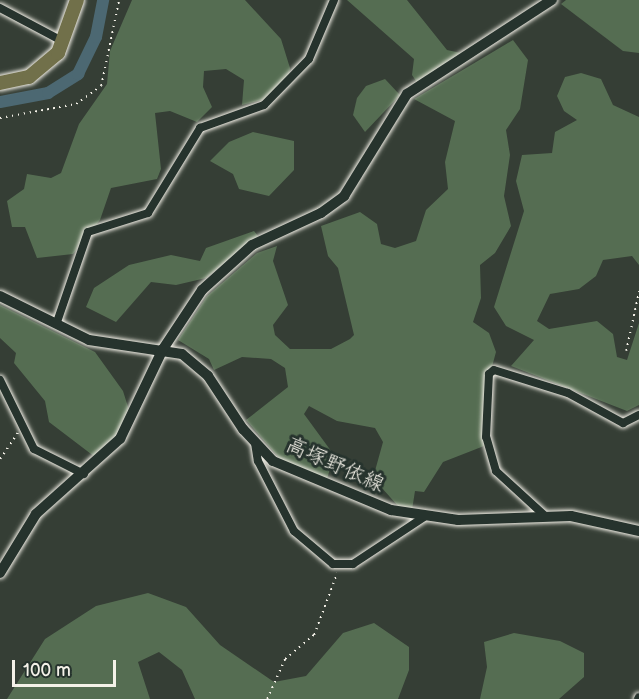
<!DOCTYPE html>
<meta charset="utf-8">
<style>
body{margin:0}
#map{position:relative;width:639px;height:699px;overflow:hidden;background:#353e35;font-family:"Balsamiq Sans","Klee One",sans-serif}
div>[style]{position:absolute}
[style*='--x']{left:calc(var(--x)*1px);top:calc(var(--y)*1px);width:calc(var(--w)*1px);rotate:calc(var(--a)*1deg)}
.green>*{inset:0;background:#556d52}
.river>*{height:12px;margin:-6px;padding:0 6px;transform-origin:6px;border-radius:6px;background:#4c6872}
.path>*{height:1.5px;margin-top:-0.75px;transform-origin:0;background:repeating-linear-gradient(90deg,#f4f1e8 0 1.5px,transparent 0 6px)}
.roads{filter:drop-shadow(0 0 2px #f4f1e8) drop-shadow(0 0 2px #f4f1e8)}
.street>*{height:8px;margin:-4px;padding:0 4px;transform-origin:4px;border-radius:4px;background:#26332d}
.secondary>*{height:10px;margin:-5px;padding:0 5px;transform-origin:5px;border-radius:5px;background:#26332d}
.highway>*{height:14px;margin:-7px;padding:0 7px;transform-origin:7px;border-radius:7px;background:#71704a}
span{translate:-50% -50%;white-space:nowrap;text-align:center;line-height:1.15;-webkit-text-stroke:6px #26332d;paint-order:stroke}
.street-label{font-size:21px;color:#f4f1e8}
.scale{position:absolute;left:12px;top:660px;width:104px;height:27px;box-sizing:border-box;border:3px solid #f4f1e8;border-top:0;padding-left:8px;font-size:18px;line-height:21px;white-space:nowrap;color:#f4f1e8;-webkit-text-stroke:4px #26332d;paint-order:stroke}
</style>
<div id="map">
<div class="green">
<i style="clip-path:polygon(132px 0,245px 0,281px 39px,290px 68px,288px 83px,273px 97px,242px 105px,244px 80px,226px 69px,204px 71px,203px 87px,212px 107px,197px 122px,170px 111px,155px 113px,161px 169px,157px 179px,111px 188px,100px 220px,73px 254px,37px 258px,25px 227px,12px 227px,7px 201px,24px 189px,27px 174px,51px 178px,61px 173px,79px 124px,107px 84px,110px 51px)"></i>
<i style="clip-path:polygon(347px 0,407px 0,447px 50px,461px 53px,418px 84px,412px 75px,414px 59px)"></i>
<i style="clip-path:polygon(566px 0,639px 0,639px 53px,623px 51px,561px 4px)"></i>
<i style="clip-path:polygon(513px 40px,528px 60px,520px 109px,506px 130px,510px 155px,504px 196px,511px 226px,495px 253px,480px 265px,481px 298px,473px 322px,489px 333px,496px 352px,484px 396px,484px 446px,443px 462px,424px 492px,415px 491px,412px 510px,398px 506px,373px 478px,383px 442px,375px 428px,337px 421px,309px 406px,304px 414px,334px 455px,327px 479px,280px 459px,246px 420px,288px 387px,285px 368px,271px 359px,242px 357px,214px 370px,209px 359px,178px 340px,207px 296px,257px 253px,277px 246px,273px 261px,288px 305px,273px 325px,275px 335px,290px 349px,331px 349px,350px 339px,354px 335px,338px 268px,328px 256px,321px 226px,360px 212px,377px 224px,381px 244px,395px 248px,416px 241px,426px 210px,448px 189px,445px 162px,455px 121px,414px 99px)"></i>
<i style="clip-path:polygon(581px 73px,601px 79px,613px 105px,639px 117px,639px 265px,632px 256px,603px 260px,596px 276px,579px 289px,550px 294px,537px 321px,549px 329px,597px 321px,613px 334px,617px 357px,627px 360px,639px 323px,639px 405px,627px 411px,511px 366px,534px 340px,506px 326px,494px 307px,524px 211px,516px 181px,522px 155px,552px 153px,555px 132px,577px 120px,564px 111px,557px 96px,565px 77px)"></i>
<i style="clip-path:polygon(385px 79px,400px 95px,365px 132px,353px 115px,357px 98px,366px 86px)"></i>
<i style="clip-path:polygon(253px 132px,294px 141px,294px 170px,269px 196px,239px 189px,233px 174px,210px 161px,229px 142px)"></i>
<i style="clip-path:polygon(254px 231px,258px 236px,206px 278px,176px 285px,151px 282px,116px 322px,86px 307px,94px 288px,129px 265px,171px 255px,200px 261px,206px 248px)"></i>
<i style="clip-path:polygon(0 305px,95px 352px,123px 391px,129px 410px,116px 437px,95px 457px,49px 422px,45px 401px,14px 363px,16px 353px,0 338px)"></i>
<i style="clip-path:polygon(148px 593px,186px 607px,220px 645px,274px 682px,306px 676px,343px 633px,374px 623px,409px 647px,409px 670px,398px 699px,195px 699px,182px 670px,159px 652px,138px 662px,150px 699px,7px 699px,45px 639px,96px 606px)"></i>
<i style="clip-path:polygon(514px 633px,560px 641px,584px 653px,584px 677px,559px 699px,480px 699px,487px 667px,484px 642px)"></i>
</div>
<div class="river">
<i style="--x:0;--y:102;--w:49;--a:-10.6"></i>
<i style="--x:48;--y:93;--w:36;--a:-32"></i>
<i style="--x:78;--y:74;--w:41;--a:-64.1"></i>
<i style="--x:96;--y:37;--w:38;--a:-79"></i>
</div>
<div class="path">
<i style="--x:0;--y:118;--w:77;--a:-10.4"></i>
<i style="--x:76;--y:104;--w:31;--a:-36"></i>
<i style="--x:101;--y:86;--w:88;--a:-78.2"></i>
<i style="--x:626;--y:351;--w:61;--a:-77.8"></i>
<i style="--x:0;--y:459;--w:32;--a:-56"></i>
<i style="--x:267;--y:699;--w:44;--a:-65.8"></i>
<i style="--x:285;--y:659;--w:38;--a:-40"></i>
<i style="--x:314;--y:635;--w:66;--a:-69.6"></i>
</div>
<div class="roads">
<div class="street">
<i style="--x:0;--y:8;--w:72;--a:28"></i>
<i style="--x:57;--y:322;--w:95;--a:-71"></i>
<i style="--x:88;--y:232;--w:63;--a:-17.6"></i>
<i style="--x:148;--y:213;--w:100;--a:-58.5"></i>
<i style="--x:200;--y:128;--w:68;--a:-19.8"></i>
<i style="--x:264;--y:105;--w:64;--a:-45.6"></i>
<i style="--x:309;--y:59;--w:64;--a:-67"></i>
<i style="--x:0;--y:380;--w:77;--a:63.8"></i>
<i style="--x:34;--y:449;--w:56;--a:26.6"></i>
<i style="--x:255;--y:443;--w:18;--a:81"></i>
<i style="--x:258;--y:461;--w:79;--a:62.8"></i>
<i style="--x:294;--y:531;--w:51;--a:40.2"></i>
<i style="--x:333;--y:564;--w:20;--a:0"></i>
<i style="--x:353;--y:564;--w:85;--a:-33.5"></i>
<i style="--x:544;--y:515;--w:65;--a:-137.5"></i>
<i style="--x:496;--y:471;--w:35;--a:-106"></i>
<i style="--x:486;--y:437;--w:63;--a:-87.3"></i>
<i style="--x:489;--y:374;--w:6;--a:-39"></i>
<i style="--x:494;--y:370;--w:77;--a:17.3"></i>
<i style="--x:568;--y:393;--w:63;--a:28.6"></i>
<i style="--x:623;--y:423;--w:18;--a:-27"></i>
<i style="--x:638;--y:699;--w:2;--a:-63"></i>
</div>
<div class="secondary">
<i style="--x:0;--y:296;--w:99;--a:26.3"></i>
<i style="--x:89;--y:340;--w:94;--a:8.6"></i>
<i style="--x:182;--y:354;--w:34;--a:40"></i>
<i style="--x:208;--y:376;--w:64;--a:56.6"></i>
<i style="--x:243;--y:429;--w:44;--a:46.8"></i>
<i style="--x:273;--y:461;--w:128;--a:22.6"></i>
<i style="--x:391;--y:510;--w:68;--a:8.5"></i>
<i style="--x:458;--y:520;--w:113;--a:-2"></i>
<i style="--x:571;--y:516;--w:70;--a:12.4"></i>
<i style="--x:0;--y:573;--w:69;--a:-58.6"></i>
<i style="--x:36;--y:514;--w:113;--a:-41.8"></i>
<i style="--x:120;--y:439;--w:100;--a:-64.5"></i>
<i style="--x:163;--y:349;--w:71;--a:-56.5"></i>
<i style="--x:202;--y:290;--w:67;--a:-42"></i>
<i style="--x:252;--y:245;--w:76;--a:-24.9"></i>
<i style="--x:321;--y:213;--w:29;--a:-36"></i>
<i style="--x:344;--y:196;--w:120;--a:-58.3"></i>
<i style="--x:407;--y:94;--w:173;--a:-33"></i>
</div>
<div class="highway">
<i style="--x:0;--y:83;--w:30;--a:-12"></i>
<i style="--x:29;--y:77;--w:38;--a:-40"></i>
<i style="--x:58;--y:53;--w:56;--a:-70.3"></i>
</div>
</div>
<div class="street-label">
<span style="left:335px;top:465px;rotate:24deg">高塚野依線</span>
</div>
<div class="scale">100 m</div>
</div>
